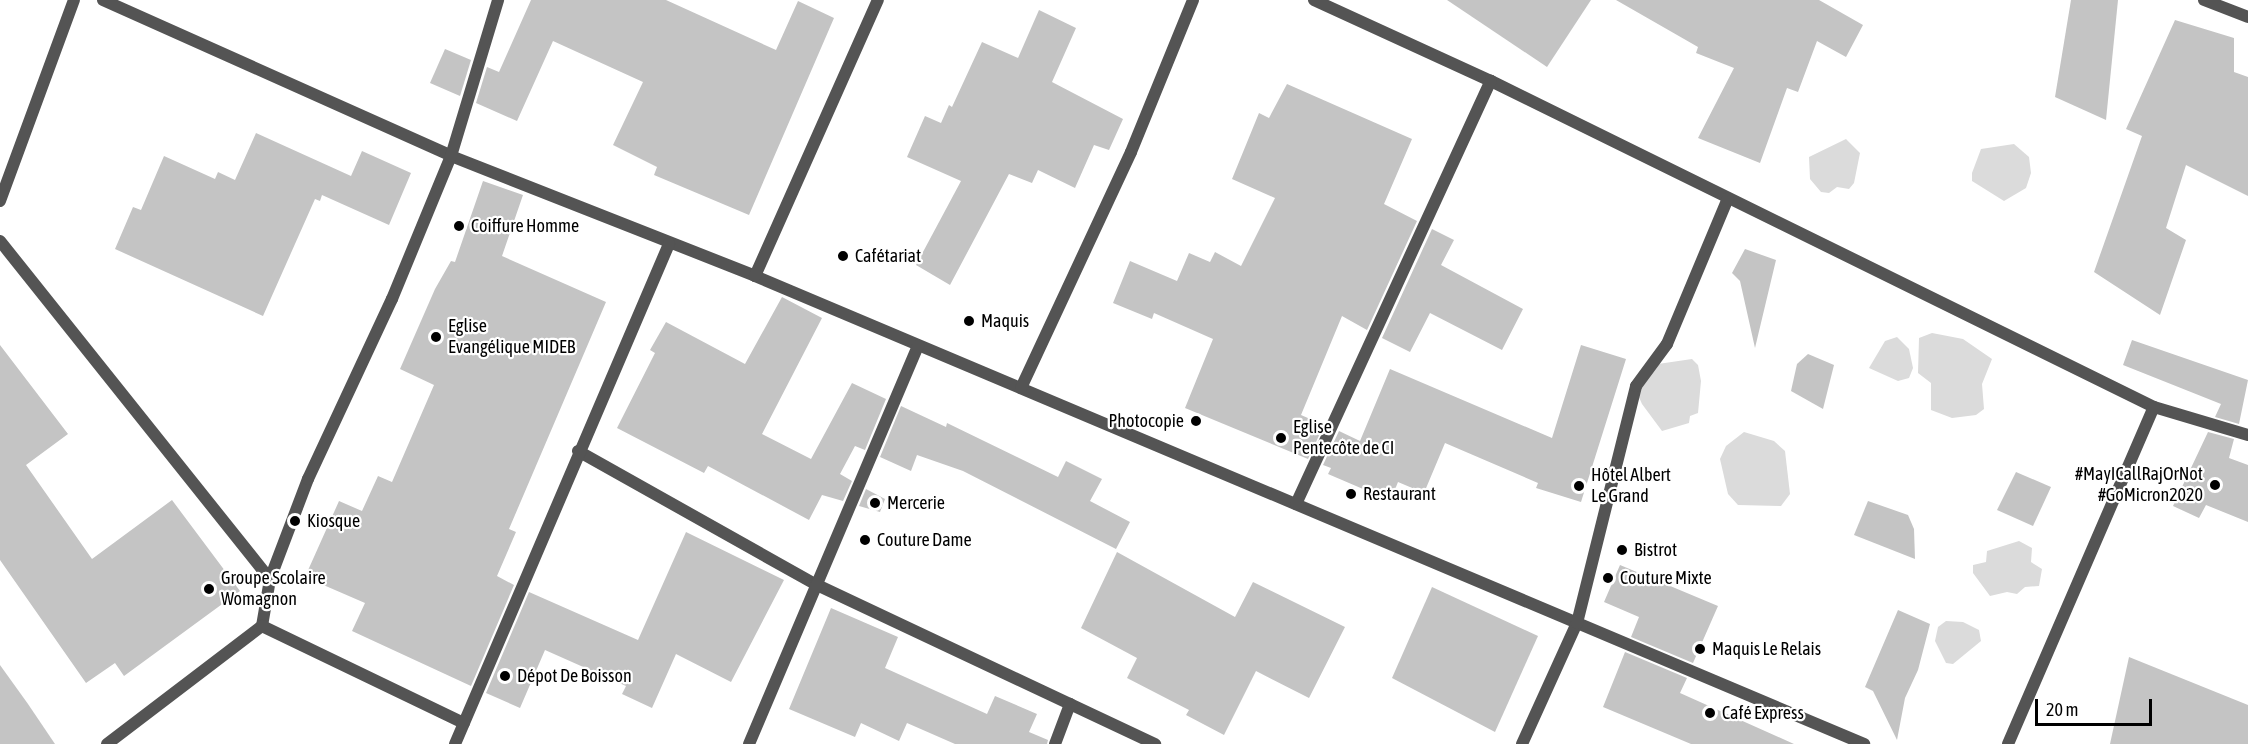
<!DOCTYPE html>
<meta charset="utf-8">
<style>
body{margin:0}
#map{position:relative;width:2248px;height:744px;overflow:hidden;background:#fff;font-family:"Asap Condensed",sans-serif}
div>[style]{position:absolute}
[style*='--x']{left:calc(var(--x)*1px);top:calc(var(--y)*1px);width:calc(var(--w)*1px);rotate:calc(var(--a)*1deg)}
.green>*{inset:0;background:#dbdbdb}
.building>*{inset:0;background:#c4c4c4}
.street>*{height:12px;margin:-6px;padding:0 6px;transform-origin:6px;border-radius:6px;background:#545454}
.dots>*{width:16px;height:16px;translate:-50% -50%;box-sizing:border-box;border:3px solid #fff;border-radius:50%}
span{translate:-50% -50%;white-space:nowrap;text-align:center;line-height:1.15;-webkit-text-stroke:4.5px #fff;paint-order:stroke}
.poi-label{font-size:18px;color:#000}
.left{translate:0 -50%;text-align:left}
.right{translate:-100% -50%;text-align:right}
.scale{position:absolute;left:2035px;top:699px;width:117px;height:27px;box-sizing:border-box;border:3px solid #000;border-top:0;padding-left:8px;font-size:18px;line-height:21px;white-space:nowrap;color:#000;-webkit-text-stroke:4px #fff;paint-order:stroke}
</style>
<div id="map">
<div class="green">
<i style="clip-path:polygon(1846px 139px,1860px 153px,1854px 183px,1849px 189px,1837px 187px,1829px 193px,1821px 192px,1810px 179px,1809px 157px)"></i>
<i style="clip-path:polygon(2014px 144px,2029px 157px,2031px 173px,2026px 188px,2004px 201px,1972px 181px,1972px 173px,1981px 149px)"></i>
<i style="clip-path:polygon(1932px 333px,1963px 339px,1992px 359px,1982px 384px,1984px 409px,1976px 415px,1952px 418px,1931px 410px,1931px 383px,1918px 373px,1919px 338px)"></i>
<i style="clip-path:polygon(1897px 337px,1909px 349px,1913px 368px,1909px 378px,1898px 381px,1869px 368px,1885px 341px)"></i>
<i style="clip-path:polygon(1692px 359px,1698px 365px,1701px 381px,1698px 413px,1690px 416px,1689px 423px,1662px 431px,1642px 404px,1638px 395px,1641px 386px,1658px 364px)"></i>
<i style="clip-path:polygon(1744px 432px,1774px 441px,1785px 451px,1790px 494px,1781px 506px,1738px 505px,1728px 494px,1720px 459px,1726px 446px)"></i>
<i style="clip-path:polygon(2019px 541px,2032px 548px,2031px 562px,2042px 569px,2039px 586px,2025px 587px,2017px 594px,2007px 592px,1990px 596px,1973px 573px,1973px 565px,1986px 562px,1987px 551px)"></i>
<i style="clip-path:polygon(1946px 621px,1963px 622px,1979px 630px,1981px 641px,1953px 664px,1946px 663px,1935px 641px,1938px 627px)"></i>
</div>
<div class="building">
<i style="clip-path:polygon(531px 0,666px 0,776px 50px,798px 1px,834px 18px,749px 215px,654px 175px,657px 167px,613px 145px,643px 82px,553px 41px,517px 121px,476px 103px,487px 67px,499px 72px)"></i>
<i style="clip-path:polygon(1447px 0,1591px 0,1547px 67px)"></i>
<i style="clip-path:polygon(1616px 0,1819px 0,1863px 25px,1846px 57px,1817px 41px,1798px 92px,1787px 88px,1760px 163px,1698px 138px,1734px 68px,1696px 53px,1698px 47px)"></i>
<i style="clip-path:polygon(2071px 0,2118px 0,2106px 120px,2055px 97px)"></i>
<i style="clip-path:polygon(1039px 10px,1076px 28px,1052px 82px,1123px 119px,1109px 150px,1094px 145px,1075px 188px,1038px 170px,1032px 183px,1009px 174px,950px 285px,916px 265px,961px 181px,907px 157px,925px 116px,941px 123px,949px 105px,952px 107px,982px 42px,1018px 58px)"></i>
<i style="clip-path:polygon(2175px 20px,2234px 38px,2234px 72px,2248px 77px,2248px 196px,2186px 165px,2166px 228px,2186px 240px,2160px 315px,2094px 272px,2142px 136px,2126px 129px)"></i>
<i style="clip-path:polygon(445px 49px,471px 60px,460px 96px,430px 83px)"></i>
<i style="clip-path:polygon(1287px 84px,1412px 139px,1384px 204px,1417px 221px,1367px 330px,1342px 316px,1301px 415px,1324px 425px,1308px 459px,1185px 408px,1213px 339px,1154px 313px,1152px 319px,1113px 303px,1130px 261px,1177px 281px,1189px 253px,1210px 262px,1215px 252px,1241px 266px,1275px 198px,1232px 179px,1259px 113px,1269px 118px)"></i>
<i style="clip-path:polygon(256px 133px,351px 176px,362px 151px,411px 173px,389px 225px,322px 195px,320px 201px,315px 199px,263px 316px,115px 249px,133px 207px,141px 210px,164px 156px,215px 179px,218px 172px,235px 180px)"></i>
<i style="clip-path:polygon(483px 181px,523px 195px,502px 256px,606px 302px,509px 529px,516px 532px,497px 576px,514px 585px,471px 686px,352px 631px,365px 603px,305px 577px,339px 501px,362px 511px,378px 476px,392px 482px,434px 385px,400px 369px,435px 289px,451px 261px,455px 262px)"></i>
<i style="clip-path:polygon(1432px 229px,1454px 240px,1441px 265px,1523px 309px,1502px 350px,1430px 313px,1410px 352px,1382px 338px)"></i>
<i style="clip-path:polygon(1745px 249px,1776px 260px,1755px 348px,1740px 281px,1732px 273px)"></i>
<i style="clip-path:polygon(782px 297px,822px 318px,762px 434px,811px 459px,852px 383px,886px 399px,865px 450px,855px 446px,840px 474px,852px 481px,843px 501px,822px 495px,809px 520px,708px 466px,704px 473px,617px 428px,655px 353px,650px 350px,666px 322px,745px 364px)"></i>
<i style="clip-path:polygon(2132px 340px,2248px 380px,2239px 424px,2215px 417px,2221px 404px,2123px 365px)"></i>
<i style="clip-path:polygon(0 345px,68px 434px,26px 465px,92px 559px,172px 500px,240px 591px,124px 676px,115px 663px,86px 683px,0 560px)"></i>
<i style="clip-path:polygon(1581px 345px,1626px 359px,1581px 502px,1536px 488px,1538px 483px,1445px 443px,1424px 493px,1398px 482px,1392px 497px,1364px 485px,1363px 489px,1328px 474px,1331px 468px,1323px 465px,1339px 431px,1360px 441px,1390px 369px,1552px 438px)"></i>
<i style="clip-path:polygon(1808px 354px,1834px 365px,1823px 409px,1791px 391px,1797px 364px)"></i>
<i style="clip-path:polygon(901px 406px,946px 427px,947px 423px,1058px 477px,1066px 461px,1102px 479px,1090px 501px,1130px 522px,1116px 549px,963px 471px,917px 455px,911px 471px,880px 457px)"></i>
<i style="clip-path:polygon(2208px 432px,2234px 439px,2229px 458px,2248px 465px,2248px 522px,2206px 505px,2199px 518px,2173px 506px)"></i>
<i style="clip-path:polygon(2016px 472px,2051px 487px,2033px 526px,1997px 510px)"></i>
<i style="clip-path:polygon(866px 489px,885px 499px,880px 512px,859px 506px)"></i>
<i style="clip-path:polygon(1868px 501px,1908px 515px,1914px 529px,1915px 559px,1854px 535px)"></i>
<i style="clip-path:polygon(686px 532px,784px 580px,731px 682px,676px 654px,652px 708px,622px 694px,626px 686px,545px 650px,520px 708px,486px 693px,529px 592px,638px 640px)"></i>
<i style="clip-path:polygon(1117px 552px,1235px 617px,1253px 582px,1345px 627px,1309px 698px,1256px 671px,1224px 735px,1186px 715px,1189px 710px,1127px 678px,1137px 658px,1081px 628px)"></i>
<i style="clip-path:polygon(1620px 565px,1718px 606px,1693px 663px,1631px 637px,1639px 617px,1604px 602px)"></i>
<i style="clip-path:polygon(1432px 587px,1538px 636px,1495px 732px,1392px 678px)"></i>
<i style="clip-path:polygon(831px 608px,898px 637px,885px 668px,987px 714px,995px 696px,1037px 714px,1029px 732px,1048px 740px,1047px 744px,955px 744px,907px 723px,899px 741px,861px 723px,855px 737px,789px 709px)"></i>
<i style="clip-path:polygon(1898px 610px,1930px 624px,1918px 670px,1905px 698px,1897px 740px,1873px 691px,1865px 687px)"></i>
<i style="clip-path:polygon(1625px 652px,1687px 678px,1680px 693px,1794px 744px,1691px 744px,1603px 707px)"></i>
<i style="clip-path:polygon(2129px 657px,2248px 705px,2248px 744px,2110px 744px)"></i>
<i style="clip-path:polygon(0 665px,28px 704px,55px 744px,0 744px)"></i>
</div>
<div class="street">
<i style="--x:103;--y:0;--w:381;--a:24.1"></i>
<i style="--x:451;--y:156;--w:327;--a:21.5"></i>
<i style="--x:755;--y:276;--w:1204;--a:22.88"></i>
<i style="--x:1314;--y:0;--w:195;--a:24.6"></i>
<i style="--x:1491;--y:81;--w:739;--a:26.18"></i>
<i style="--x:2154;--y:407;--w:98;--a:16.6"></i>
<i style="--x:2204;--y:0;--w:47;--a:21.1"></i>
<i style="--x:0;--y:201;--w:214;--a:-69.8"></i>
<i style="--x:0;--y:241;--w:433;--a:51.4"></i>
<i style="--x:755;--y:276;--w:302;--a:-66"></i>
<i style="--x:1021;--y:388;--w:260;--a:-65"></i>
<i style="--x:1131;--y:152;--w:164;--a:-67.8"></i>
<i style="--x:578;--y:451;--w:272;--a:29.3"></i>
<i style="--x:815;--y:584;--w:376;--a:25.2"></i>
<i style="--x:1296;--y:504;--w:466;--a:-65.3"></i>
<i style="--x:262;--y:626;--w:48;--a:-80.3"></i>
<i style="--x:270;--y:579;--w:107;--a:-69.2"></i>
<i style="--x:308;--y:479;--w:199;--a:-65"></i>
<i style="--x:392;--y:299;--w:155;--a:-67.6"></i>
<i style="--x:451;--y:156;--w:163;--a:-73.2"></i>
<i style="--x:107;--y:744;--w:195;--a:-37.3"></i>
<i style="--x:262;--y:626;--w:224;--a:25.7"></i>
<i style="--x:455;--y:744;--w:544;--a:-66.83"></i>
<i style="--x:749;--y:744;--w:433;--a:-67"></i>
<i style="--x:1055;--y:744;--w:43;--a:-69.4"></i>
<i style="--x:1522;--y:744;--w:133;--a:-65.6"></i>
<i style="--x:1577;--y:623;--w:244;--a:-76"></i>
<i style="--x:1636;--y:386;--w:52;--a:-53.6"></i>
<i style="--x:1667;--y:344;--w:158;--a:-67.3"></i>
<i style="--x:2008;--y:744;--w:367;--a:-66.6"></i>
</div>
<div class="dots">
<i style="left:459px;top:226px;background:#000"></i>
<i style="left:843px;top:256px;background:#000"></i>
<i style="left:969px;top:321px;background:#000"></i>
<i style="left:436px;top:337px;background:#000"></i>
<i style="left:1196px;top:421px;background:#000"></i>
<i style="left:1281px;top:438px;background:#000"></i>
<i style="left:2215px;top:485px;background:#000"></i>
<i style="left:1579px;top:486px;background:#000"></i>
<i style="left:1351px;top:494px;background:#000"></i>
<i style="left:875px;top:503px;background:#000"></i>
<i style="left:295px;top:521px;background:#000"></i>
<i style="left:865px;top:540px;background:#000"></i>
<i style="left:1622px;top:550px;background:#000"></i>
<i style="left:1608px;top:578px;background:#000"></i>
<i style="left:209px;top:589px;background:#000"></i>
<i style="left:1700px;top:649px;background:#000"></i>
<i style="left:505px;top:676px;background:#000"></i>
<i style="left:1710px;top:713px;background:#000"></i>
</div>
<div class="poi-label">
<span class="left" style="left:471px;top:226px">Coiffure Homme</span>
<span class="left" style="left:855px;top:256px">Cafétariat</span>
<span class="left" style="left:981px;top:321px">Maquis</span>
<span class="left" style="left:448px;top:337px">Eglise<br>Evangélique MIDEB</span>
<span class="right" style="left:1184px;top:421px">Photocopie</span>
<span class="left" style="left:1293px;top:438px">Eglise<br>Pentecôte de CI</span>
<span class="right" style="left:2203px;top:485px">#MayICallRajOrNot<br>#GoMicron2020</span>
<span class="left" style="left:1591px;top:486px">Hôtel Albert<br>Le Grand</span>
<span class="left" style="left:1363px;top:494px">Restaurant</span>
<span class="left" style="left:887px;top:503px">Mercerie</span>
<span class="left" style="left:307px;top:521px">Kiosque</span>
<span class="left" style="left:877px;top:540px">Couture Dame</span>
<span class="left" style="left:1634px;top:550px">Bistrot</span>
<span class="left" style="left:1620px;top:578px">Couture Mixte</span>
<span class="left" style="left:221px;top:589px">Groupe Scolaire<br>Womagnon</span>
<span class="left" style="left:1712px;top:649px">Maquis Le Relais</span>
<span class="left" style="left:517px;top:676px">Dépot De Boisson</span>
<span class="left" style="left:1722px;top:713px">Café Express</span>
</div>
<div class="scale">20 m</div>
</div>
